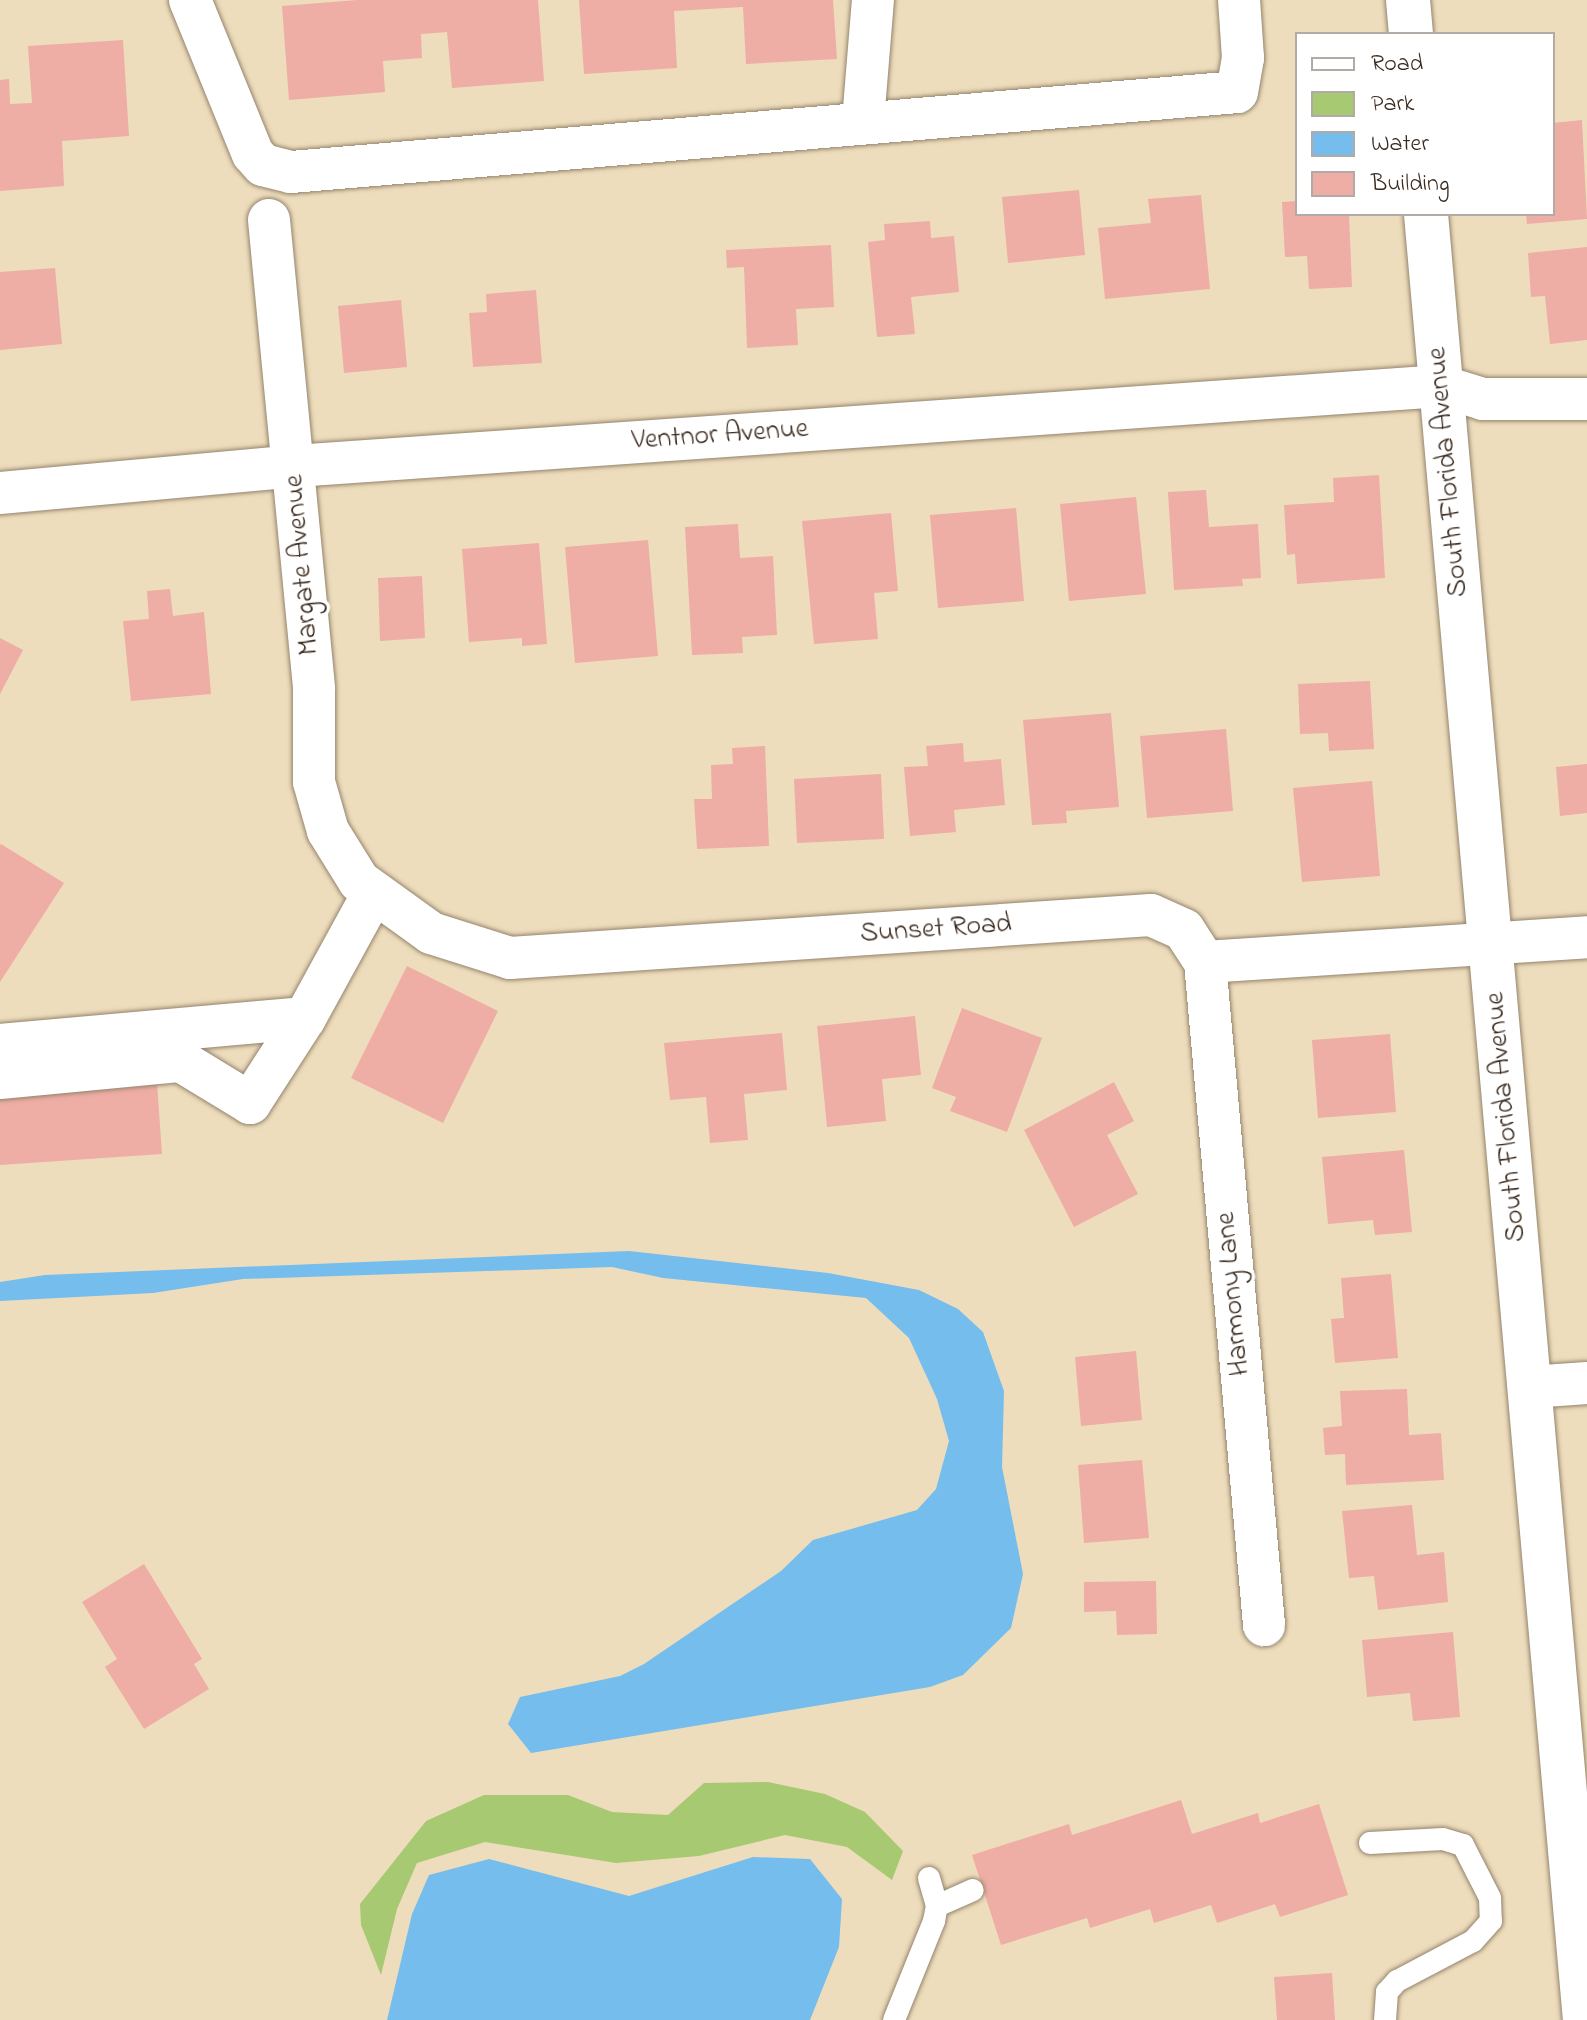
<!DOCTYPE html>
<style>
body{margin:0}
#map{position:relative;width:1587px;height:2020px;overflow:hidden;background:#eeddbc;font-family:"Indie Flower",sans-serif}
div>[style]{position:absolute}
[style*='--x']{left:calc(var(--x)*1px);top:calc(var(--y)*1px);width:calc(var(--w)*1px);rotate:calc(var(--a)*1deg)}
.green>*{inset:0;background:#a7c972}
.water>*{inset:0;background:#74bdec}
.building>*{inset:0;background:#eeada5}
.roads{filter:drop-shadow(0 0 2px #94846d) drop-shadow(0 0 2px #94846d)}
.service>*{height:22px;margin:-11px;padding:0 11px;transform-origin:11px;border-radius:11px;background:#fff}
.minor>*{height:42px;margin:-21px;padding:0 21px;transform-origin:21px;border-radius:21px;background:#fff}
.tertiary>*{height:44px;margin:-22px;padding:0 22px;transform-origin:22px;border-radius:22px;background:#fff}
span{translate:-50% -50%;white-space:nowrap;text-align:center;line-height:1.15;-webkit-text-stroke:7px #fff;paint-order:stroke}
.street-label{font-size:28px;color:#3b2a1e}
.legend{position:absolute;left:1295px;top:32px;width:260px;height:184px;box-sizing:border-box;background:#fff;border:2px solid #b1aaa5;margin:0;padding:10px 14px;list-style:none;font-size:24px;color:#3b2a1e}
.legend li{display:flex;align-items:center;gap:16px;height:40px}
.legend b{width:40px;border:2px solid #b1aaa5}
</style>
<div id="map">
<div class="green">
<i style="clip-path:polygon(768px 1782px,825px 1794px,865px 1812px,903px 1851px,892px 1880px,847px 1847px,785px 1835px,699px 1856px,616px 1863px,485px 1842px,417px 1863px,397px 1909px,381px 1975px,361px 1925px,360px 1904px,426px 1821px,484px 1795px,568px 1795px,612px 1812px,668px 1815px,704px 1783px)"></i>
</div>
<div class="water">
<i style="clip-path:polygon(629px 1251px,828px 1273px,919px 1290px,958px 1309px,983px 1332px,1004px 1391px,1002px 1467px,1023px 1574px,1011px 1628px,963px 1675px,930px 1687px,531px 1753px,508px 1724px,520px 1697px,620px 1676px,644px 1664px,781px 1571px,813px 1540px,917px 1510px,936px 1489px,949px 1441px,937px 1399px,909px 1338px,866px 1298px,663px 1278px,612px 1267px,243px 1279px,153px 1293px,0 1301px,0 1282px,45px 1275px)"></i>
<i style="clip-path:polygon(753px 1857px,810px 1859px,842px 1899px,839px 1947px,810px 2020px,387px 2020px,412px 1914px,429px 1875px,489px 1859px,629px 1896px)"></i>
</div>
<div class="building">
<i style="clip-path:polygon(357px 0,538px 0,544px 81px,452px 88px,447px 32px,421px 34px,422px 58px,383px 61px,385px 92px,289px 100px,282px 6px)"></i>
<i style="clip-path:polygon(579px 0,833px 0,837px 59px,746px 64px,743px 7px,674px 11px,677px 68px,584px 74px)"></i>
<i style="clip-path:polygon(123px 40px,129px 136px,62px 141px,64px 186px,0 191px,0 80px,9px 79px,10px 104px,32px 103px,28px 46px)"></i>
<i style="clip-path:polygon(1582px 120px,1587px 219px,1527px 224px,1526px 214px,1553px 214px,1553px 123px)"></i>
<i style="clip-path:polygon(1079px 190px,1085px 255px,1008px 263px,1002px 197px)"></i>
<i style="clip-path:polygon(1201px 195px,1210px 289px,1105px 299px,1098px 228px,1151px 223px,1148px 199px)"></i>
<i style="clip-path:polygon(1297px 201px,1297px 214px,1349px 214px,1352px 287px,1309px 289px,1307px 256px,1285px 257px,1282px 202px)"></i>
<i style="clip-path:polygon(930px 221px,931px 238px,954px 236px,959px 292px,911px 297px,915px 334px,877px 337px,868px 242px,885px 240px,884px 224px)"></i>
<i style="clip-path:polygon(831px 245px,834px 307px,796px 309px,798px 345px,747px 348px,744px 267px,727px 268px,726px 250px)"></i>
<i style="clip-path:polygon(1587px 247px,1587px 340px,1550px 344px,1545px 296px,1531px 297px,1528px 253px)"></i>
<i style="clip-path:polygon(55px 268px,62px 344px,0 350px,0 272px)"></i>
<i style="clip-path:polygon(536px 290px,542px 363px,473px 367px,469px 313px,487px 312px,486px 294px)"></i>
<i style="clip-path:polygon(401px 300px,407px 367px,344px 373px,338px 306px)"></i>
<i style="clip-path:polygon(1379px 475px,1385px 578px,1297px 584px,1295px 554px,1287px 555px,1284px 505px,1334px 502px,1333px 478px)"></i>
<i style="clip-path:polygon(1206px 490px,1209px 527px,1258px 524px,1261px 578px,1242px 579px,1243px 586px,1174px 590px,1168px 492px)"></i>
<i style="clip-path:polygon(1136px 497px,1146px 594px,1069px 601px,1060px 504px)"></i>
<i style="clip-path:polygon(1016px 508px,1024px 601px,938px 608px,930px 515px)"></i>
<i style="clip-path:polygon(891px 513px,898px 591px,874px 593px,878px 639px,814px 644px,802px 521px)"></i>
<i style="clip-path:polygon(738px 524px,740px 558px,773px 556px,777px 635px,742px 637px,743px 653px,692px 655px,685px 527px)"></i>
<i style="clip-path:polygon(648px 540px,658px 656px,575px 663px,565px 547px)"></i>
<i style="clip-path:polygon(539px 543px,547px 644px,522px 646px,522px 638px,469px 642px,462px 549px)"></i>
<i style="clip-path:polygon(422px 576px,425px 638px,380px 641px,378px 578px)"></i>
<i style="clip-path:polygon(170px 589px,173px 616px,204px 612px,211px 694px,131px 701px,123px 621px,149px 619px,147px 591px)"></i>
<i style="clip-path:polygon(0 638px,23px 650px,0 694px)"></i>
<i style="clip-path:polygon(1370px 681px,1374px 749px,1329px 751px,1328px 733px,1300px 734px,1298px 684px)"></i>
<i style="clip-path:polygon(1111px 713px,1119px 807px,1066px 811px,1067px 823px,1032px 825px,1023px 720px)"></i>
<i style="clip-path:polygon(1226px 729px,1233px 811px,1147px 818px,1140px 736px)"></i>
<i style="clip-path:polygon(963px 743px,964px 762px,1001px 759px,1005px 805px,954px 810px,956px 832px,910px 836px,904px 767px,928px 766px,926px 746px)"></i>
<i style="clip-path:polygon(765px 746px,769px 846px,697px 849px,694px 799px,712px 799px,711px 765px,733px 764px,732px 748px)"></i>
<i style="clip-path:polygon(1587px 764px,1587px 813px,1560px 816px,1556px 767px)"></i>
<i style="clip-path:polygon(881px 774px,884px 839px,797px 843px,794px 779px)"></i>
<i style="clip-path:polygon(1372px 781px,1380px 876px,1302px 882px,1293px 788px)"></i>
<i style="clip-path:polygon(1px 844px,64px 883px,0 982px,0 845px)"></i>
<i style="clip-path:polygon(407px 966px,498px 1011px,443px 1123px,351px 1078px)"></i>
<i style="clip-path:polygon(962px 1008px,1042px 1038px,1007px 1132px,950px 1111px,956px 1097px,932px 1088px)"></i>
<i style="clip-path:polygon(915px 1016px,921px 1075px,882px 1079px,886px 1121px,827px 1127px,817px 1026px)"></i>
<i style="clip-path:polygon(782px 1033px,787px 1090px,744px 1094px,748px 1140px,710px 1143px,706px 1097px,670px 1100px,664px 1043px)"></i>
<i style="clip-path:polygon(1390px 1034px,1396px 1112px,1318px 1118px,1312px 1040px)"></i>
<i style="clip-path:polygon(1114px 1082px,1134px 1121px,1107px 1135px,1138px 1194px,1074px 1227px,1024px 1130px)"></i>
<i style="clip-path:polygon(157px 1083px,162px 1154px,0 1165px,0 1093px)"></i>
<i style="clip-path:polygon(1404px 1150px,1412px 1232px,1375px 1235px,1373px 1220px,1328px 1224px,1322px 1157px)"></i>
<i style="clip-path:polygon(1391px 1274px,1398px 1358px,1335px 1363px,1331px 1319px,1344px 1318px,1341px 1278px)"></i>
<i style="clip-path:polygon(1136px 1351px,1142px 1420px,1081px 1426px,1075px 1357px)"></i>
<i style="clip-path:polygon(1407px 1389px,1409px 1435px,1441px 1433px,1444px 1480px,1346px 1485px,1345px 1454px,1325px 1455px,1323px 1428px,1342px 1426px,1340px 1391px)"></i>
<i style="clip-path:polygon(1142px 1460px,1149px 1538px,1084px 1543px,1078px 1465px)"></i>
<i style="clip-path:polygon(1412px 1505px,1417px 1555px,1444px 1552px,1448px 1602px,1378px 1610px,1374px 1576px,1349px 1578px,1342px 1511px)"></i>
<i style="clip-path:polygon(144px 1564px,202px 1659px,194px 1664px,209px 1689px,144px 1729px,105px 1667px,117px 1659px,82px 1602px)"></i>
<i style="clip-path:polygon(1156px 1581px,1157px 1634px,1117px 1635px,1116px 1611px,1084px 1612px,1084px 1582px)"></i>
<i style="clip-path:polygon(1453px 1632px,1460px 1717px,1413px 1721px,1410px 1693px,1367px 1697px,1362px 1640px)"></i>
<i style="clip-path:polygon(1181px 1800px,1192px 1834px,1258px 1813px,1260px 1823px,1319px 1804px,1348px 1895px,1280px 1917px,1275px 1904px,1217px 1923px,1211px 1905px,1154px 1923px,1150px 1909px,1090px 1928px,1087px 1918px,1001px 1945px,972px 1855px,1069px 1824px,1072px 1835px)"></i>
<i style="clip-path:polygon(1332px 1973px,1335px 2020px,1277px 2020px,1274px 1977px)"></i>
</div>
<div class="roads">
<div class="service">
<i style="--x:1370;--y:1843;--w:73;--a:-3.1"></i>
<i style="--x:1443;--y:1839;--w:21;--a:17"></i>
<i style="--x:1463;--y:1845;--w:59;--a:63"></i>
<i style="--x:1490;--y:1898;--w:23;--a:88"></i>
<i style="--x:1491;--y:1921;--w:27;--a:132"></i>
<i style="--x:1473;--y:1941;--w:86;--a:152.2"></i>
<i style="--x:1397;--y:1981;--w:15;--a:132"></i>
<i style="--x:1387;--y:1992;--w:28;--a:94"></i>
<i style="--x:937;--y:1906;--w:39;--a:-24"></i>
<i style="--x:894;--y:2020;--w:107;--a:-68"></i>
<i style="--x:934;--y:1921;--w:15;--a:-79"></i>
<i style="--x:937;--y:1906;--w:29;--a:-106"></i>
</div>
<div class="minor">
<i style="--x:190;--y:0;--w:166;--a:67.8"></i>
<i style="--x:253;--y:154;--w:15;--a:48"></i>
<i style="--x:263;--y:165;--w:29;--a:14"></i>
<i style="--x:291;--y:172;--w:949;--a:-4.83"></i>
<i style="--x:1237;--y:92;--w:35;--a:-80"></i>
<i style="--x:1243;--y:58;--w:58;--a:-93.9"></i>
<i style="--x:863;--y:121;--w:121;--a:-85.3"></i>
<i style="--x:269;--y:220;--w:471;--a:84.5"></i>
<i style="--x:314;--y:689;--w:93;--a:90"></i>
<i style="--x:314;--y:782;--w:51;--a:74.1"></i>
<i style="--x:328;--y:831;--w:59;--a:58.2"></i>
<i style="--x:359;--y:881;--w:89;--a:35.8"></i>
<i style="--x:431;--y:933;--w:83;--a:17.6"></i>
<i style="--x:510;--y:958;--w:642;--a:-3.84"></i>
<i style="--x:1151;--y:915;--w:36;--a:24"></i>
<i style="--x:1184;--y:930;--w:38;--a:57"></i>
<i style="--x:1205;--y:962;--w:383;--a:-3.7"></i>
<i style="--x:0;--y:493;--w:296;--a:-5.2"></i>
<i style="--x:295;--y:466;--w:1149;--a:-3.99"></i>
<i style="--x:1441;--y:386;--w:44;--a:17.2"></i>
<i style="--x:1483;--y:399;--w:104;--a:0"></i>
<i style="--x:1205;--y:962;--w:666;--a:84.91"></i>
<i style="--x:0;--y:1045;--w:306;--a:-5.1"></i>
<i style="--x:0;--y:1078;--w:182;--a:-5.4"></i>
<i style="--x:181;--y:1061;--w:81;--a:31.3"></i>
<i style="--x:250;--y:1103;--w:101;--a:-57.1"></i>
<i style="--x:305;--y:1018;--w:141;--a:-61.3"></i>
<i style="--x:1530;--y:1387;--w:57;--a:-4"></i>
</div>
<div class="tertiary">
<i style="--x:1408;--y:0;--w:34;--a:85"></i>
<i style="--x:1426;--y:214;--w:1813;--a:84.97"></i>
</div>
</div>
<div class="street-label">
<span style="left:720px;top:436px;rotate:-4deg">Ventnor Avenue</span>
<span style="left:1449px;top:472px;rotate:-95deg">South Florida Avenue</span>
<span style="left:303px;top:565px;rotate:-95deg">Margate Avenue</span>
<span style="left:936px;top:930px;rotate:-4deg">Sunset Road</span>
<span style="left:1507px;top:1117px;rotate:-95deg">South Florida Avenue</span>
<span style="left:1234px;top:1294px;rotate:-95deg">Harmony Lane</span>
</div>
<ul class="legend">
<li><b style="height:10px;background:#fff"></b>Road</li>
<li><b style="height:22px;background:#a7c972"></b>Park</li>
<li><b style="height:22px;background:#74bdec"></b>Water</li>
<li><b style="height:22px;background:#eeada5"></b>Building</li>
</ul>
</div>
